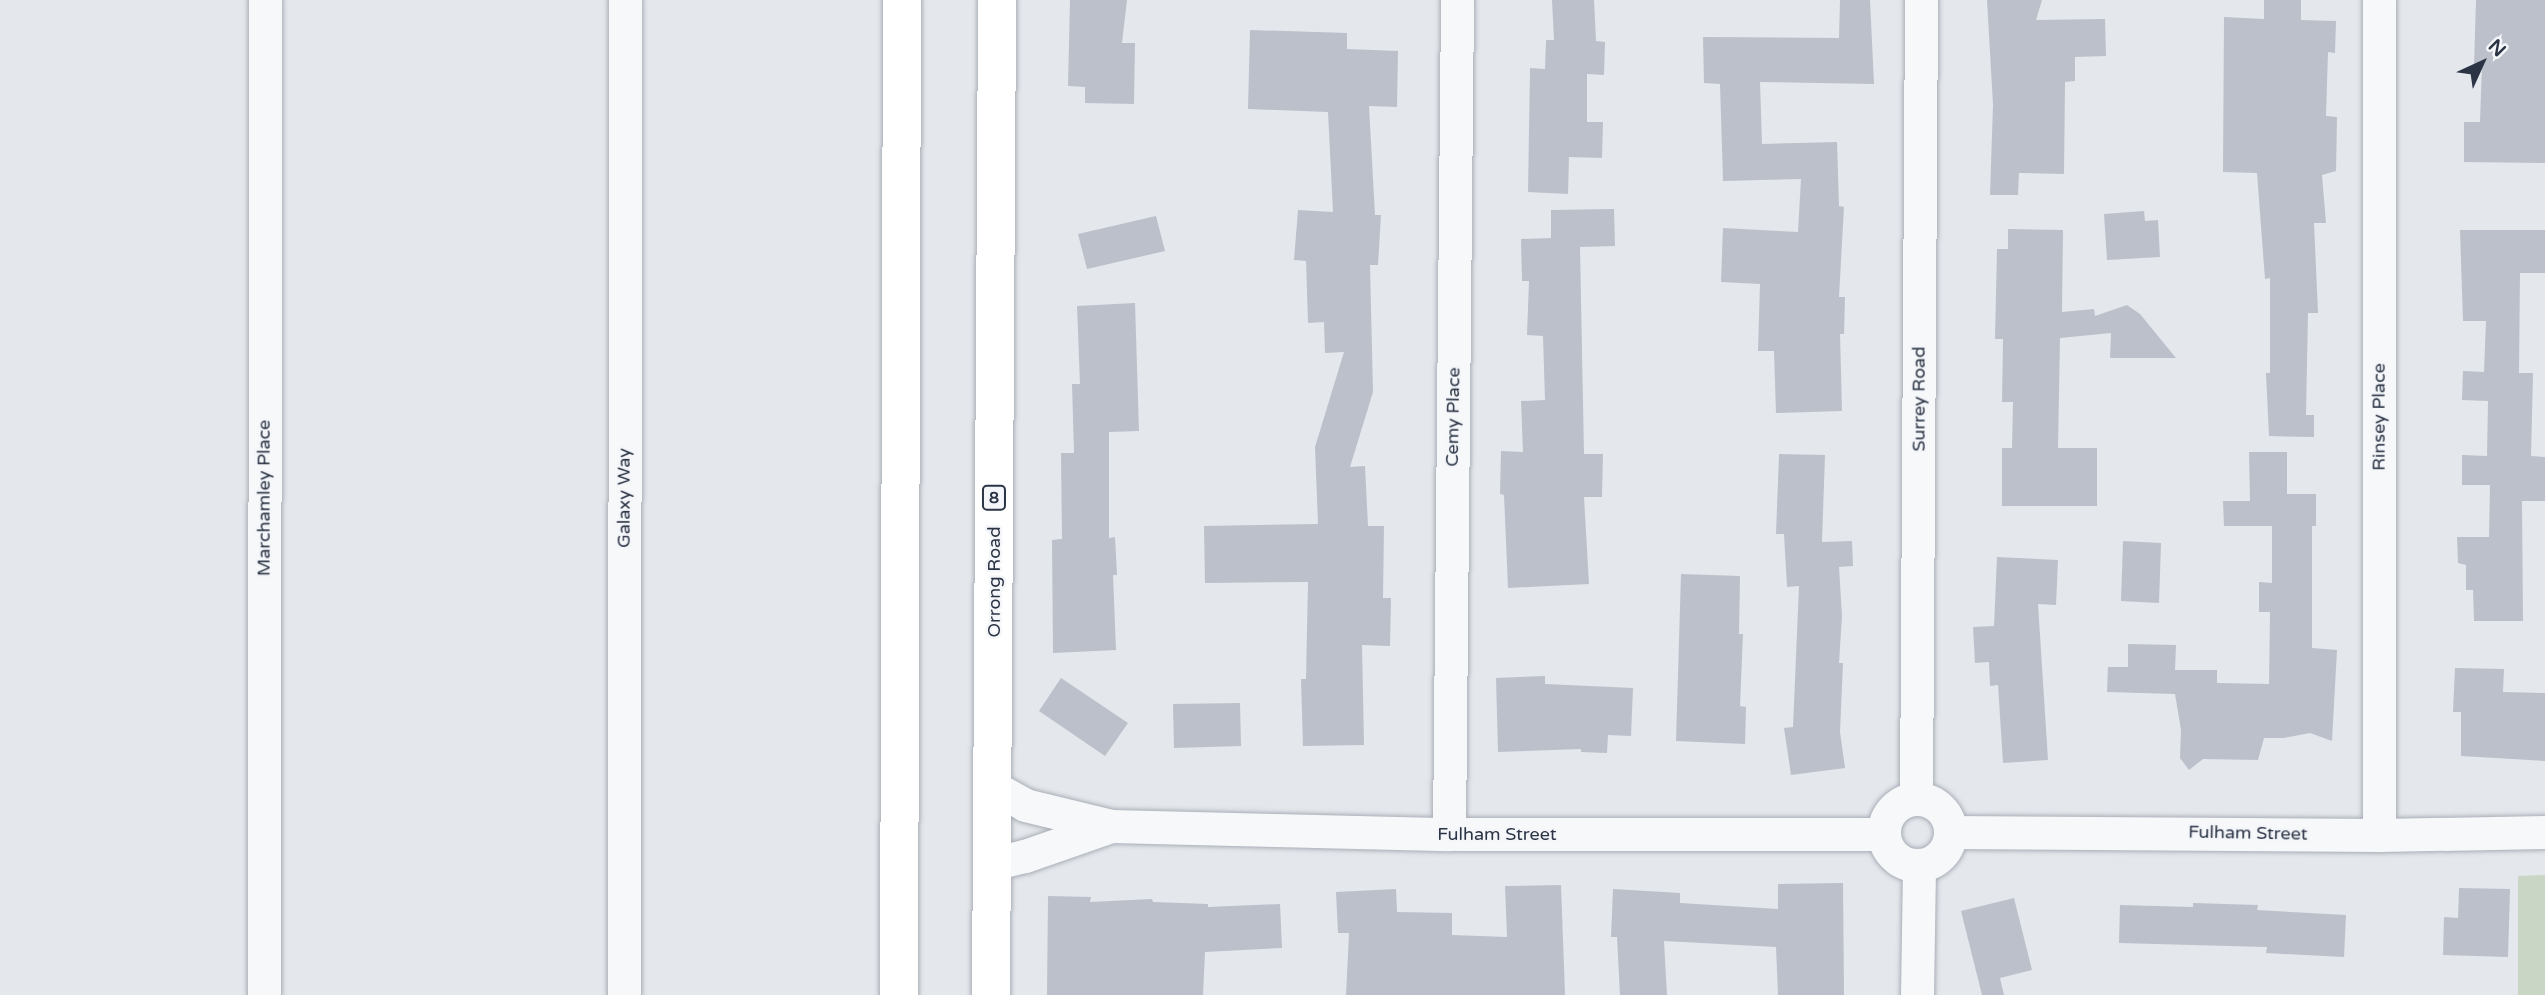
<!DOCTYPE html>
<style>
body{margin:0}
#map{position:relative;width:2545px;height:995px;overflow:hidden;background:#e4e7ec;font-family:"Varela Round",sans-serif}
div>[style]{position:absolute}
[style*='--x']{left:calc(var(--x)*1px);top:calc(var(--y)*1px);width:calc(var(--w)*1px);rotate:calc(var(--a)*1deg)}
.green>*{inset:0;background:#c9d6c5}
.building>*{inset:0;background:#bbc0ca}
.roads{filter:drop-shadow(0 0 2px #a9aeb7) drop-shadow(0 0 2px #a9aeb7)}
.street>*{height:33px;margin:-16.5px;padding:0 16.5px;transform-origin:16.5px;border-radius:16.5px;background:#f7f8fa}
.street>.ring{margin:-16.5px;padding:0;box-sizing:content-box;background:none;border:33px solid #f7f8fa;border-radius:50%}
.highway>*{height:38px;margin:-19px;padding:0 19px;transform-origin:19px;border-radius:19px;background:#fff}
span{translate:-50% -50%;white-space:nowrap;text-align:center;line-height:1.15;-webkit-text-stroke:5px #f4f6f9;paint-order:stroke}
.shield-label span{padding:2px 5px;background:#f4f6f9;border:2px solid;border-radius:5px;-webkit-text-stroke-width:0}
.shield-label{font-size:16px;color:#2b3445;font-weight:700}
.street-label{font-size:18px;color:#2b3445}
.north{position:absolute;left:2447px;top:28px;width:70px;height:70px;-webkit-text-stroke:5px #f4f6f9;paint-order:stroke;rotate:45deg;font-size:19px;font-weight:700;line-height:28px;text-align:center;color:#2b3445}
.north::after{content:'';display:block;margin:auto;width:24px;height:32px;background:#2b3445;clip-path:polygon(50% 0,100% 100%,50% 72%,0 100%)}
</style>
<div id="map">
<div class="green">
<i style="clip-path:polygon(2545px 875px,2545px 995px,2518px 995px,2518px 876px)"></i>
</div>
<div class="building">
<i style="clip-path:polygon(1070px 0,1127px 0,1122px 43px,1135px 43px,1134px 104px,1085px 103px,1085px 87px,1068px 86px)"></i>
<i style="clip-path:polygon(1552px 0,1594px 0,1596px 41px,1605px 42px,1604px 75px,1587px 74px,1587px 122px,1603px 122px,1602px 158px,1569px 157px,1568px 194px,1528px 192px,1530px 68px,1545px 69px,1546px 40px,1554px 40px)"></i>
<i style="clip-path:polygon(1840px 0,1870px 0,1874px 84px,1760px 82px,1762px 144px,1837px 142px,1839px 206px,1844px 207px,1839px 297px,1845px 297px,1844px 334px,1840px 334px,1842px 411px,1776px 413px,1774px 351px,1758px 351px,1760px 284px,1721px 282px,1723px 228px,1798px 232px,1801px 179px,1723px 181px,1720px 84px,1704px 83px,1703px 37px,1839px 38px)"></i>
<i style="clip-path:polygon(1987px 0,2042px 0,2036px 20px,2105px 19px,2106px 56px,2075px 57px,2075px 81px,2065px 82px,2064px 174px,2019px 173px,2018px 195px,1990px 195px,1993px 105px)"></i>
<i style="clip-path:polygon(2264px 0,2301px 0,2301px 20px,2336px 21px,2335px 53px,2328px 52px,2326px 116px,2337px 117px,2336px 171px,2322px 175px,2326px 223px,2314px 223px,2318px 313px,2308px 313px,2306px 415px,2314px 415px,2314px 437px,2269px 436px,2266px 373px,2270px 373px,2270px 278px,2265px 279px,2257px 173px,2223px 172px,2224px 17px,2264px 19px)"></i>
<i style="clip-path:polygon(2476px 0,2545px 0,2545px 163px,2464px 162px,2464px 122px,2480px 122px,2482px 66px,2474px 66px)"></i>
<i style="clip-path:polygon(1250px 30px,1347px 33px,1347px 49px,1398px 51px,1397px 107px,1369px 106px,1375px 215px,1381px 215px,1378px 265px,1370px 265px,1373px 392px,1350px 467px,1365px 466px,1368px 526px,1384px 526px,1383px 598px,1391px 598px,1390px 646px,1362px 645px,1364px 745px,1303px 746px,1301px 679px,1306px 679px,1308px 582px,1205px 583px,1204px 526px,1318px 524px,1315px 447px,1344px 352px,1325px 353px,1324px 322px,1308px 323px,1306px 261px,1294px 260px,1298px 210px,1333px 212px,1328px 112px,1248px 109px)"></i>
<i style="clip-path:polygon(1614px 209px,1615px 246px,1580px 247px,1584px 454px,1603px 454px,1602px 497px,1584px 497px,1589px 584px,1508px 588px,1504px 495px,1500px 494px,1501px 451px,1523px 452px,1521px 401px,1545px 400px,1543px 336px,1527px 335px,1529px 281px,1522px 281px,1521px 239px,1551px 238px,1551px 210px)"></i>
<i style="clip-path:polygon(2144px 211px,2145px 221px,2158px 220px,2160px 257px,2107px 260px,2104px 214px)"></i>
<i style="clip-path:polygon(1156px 216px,1165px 251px,1087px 269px,1078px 234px)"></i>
<i style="clip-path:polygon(2008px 229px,2063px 230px,2062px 312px,2094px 309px,2095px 316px,2127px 305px,2140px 314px,2176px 358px,2110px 358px,2111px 333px,2060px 338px,2058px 448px,2097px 448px,2097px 506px,2002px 506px,2002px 448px,2012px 448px,2013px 402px,2002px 402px,2003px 339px,1995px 339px,1997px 249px,2008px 249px)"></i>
<i style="clip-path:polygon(2460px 230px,2545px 230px,2545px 273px,2520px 273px,2519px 373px,2533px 373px,2531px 456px,2545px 457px,2545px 501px,2522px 501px,2523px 621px,2474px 621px,2473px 590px,2466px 590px,2466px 565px,2458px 563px,2457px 537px,2489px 537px,2490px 485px,2462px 485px,2462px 455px,2487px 456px,2488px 401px,2462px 400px,2463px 371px,2484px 372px,2486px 321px,2463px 321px)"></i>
<i style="clip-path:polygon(1135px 303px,1139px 431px,1109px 432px,1109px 538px,1115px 537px,1117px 575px,1113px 575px,1116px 650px,1053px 653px,1052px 540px,1062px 539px,1061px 453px,1074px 453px,1072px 384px,1080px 384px,1077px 306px)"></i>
<i style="clip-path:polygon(2249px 452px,2287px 452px,2287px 494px,2316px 494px,2316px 526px,2312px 526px,2312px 648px,2337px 650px,2332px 741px,2310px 733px,2284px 738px,2264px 738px,2258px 760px,2203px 759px,2189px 770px,2180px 758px,2181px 730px,2175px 694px,2107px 692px,2108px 667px,2128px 667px,2128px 644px,2176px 645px,2175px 670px,2217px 670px,2217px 683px,2269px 684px,2270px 612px,2259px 612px,2259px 582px,2272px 583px,2272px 526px,2224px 526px,2223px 501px,2250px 501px)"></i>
<i style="clip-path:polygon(1779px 454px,1825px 455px,1822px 542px,1852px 541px,1853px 566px,1839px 567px,1842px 616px,1839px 663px,1843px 663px,1840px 732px,1845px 768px,1791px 775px,1784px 728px,1793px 727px,1799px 586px,1787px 587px,1784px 534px,1776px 534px)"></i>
<i style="clip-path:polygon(2123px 541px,2161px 543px,2159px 603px,2121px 601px)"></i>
<i style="clip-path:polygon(1997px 557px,2058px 560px,2056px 605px,2038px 604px,2048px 760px,2003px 763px,1998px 685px,1990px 686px,1989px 662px,1975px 663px,1973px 627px,1994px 626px)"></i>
<i style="clip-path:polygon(1681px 574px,1740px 576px,1739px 634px,1743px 634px,1740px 706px,1746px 707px,1745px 744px,1676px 741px)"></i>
<i style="clip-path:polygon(2455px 668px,2504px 669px,2503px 692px,2545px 693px,2545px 761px,2461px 756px,2461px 712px,2453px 712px)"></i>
<i style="clip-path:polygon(1545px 676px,1545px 684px,1633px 688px,1631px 736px,1608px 735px,1607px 753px,1581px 752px,1581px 749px,1498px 752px,1496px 678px)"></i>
<i style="clip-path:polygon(1061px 678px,1128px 723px,1105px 756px,1039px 711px)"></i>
<i style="clip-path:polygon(1240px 703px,1241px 746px,1174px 748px,1173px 704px)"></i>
<i style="clip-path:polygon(1843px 883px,1844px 995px,1778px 995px,1776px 947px,1664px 941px,1667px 995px,1620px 995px,1617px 937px,1611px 937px,1613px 889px,1680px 893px,1680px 903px,1778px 909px,1778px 884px)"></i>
<i style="clip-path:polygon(1561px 885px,1565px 995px,1346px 995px,1349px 933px,1338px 933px,1336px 892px,1396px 889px,1397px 912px,1452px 913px,1452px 935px,1507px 937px,1505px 886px)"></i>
<i style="clip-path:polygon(2459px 888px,2510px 889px,2508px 957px,2443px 955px,2444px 917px,2458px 918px)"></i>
<i style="clip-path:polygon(1048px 896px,1091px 897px,1090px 902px,1152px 899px,1153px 902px,1208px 904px,1208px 907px,1280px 904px,1282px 948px,1205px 952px,1203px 995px,1047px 995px)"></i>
<i style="clip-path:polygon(2014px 898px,2032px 970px,2000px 978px,2004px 995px,1982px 995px,1961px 911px)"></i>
<i style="clip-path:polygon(2193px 903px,2258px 905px,2257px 910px,2346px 915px,2344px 957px,2266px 953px,2267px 947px,2119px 943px,2120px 905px,2193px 907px)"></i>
</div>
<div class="roads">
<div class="street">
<i style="--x:993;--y:787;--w:37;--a:29"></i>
<i style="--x:1025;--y:805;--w:89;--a:13.7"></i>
<i style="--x:1111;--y:826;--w:338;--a:1.4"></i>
<i style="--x:1449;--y:834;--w:434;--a:0"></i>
<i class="ring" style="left:1884px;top:799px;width:33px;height:33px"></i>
<i style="--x:1916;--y:799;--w:799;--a:-89.64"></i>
<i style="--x:1950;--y:832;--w:429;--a:0.4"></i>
<i style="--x:2379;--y:835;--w:166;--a:-1"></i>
<i style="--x:1449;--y:834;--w:834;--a:-89.45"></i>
<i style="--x:2379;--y:835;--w:835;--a:-90"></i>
<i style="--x:992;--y:864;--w:34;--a:-14"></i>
<i style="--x:1025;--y:856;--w:91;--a:-19.2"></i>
<i style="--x:264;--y:995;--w:995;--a:-89.94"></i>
<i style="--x:624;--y:995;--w:995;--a:-89.94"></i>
<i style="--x:1917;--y:995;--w:129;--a:-89.1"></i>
</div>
<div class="highway">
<i style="--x:899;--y:995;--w:995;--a:-89.83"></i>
<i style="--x:991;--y:995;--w:995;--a:-89.65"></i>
</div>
</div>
<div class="shield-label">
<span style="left:994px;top:498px">8</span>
</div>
<div class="street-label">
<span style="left:1919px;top:399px;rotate:-90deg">Surrey Road</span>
<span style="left:1453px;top:417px;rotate:-89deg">Cemy Place</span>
<span style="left:2379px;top:417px;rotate:-90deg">Rinsey Place</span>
<span style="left:264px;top:498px;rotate:-90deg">Marchamley Place</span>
<span style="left:624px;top:498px;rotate:-90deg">Galaxy Way</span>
<span style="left:994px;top:582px;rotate:-90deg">Orrong Road</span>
<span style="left:2248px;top:833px;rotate:1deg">Fulham Street</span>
<span style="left:1497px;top:834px">Fulham Street</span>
</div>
<div class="north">N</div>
</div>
